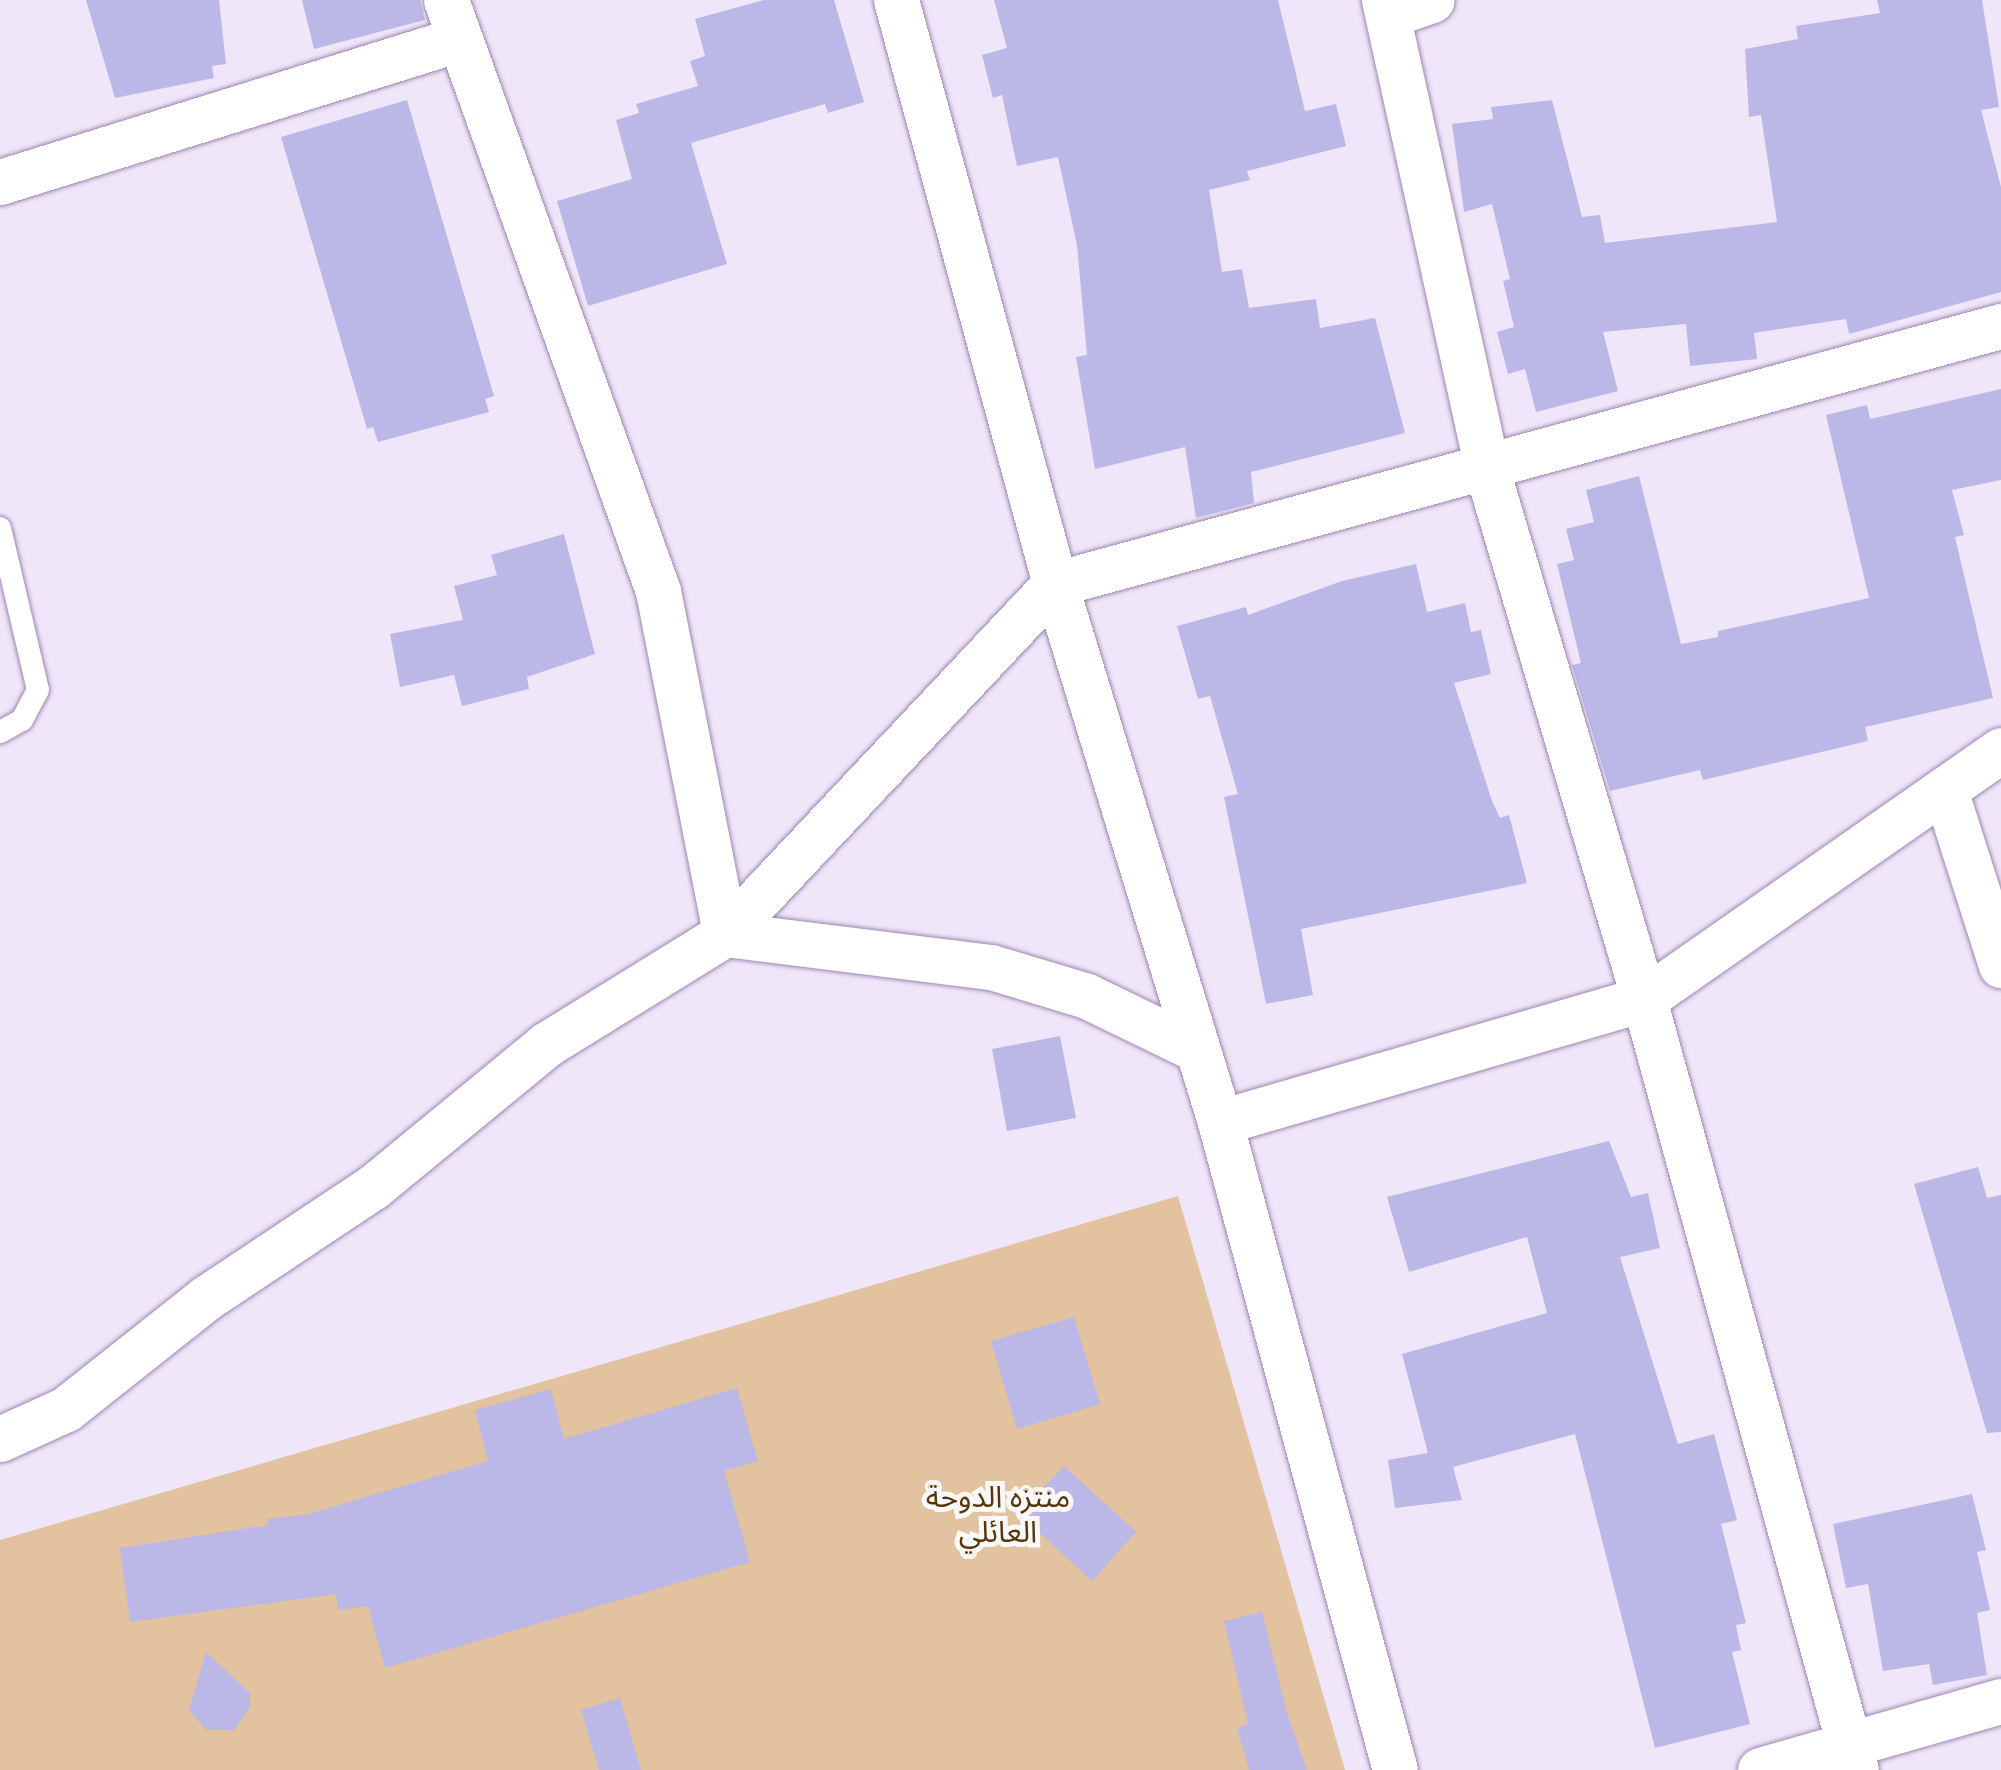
<!DOCTYPE html>
<meta charset="utf-8">
<style>
body{margin:0}
#map{position:relative;width:2001px;height:1770px;overflow:hidden;background:#f0e6f9;font-family:Raleway,"Noto Sans Arabic",sans-serif}
div>[style]{position:absolute}
[style*='--x']{left:calc(var(--x)*1px);top:calc(var(--y)*1px);width:calc(var(--w)*1px);rotate:calc(var(--a)*1deg)}
.green>*{inset:0;background:#e2c29f}
.building>*{inset:0;background:#bbb8e7}
.roads{filter:drop-shadow(0 0 2px #9d87b2) drop-shadow(0 0 2px #9d87b2)}
.service>*{height:22px;margin:-11px;padding:0 11px;transform-origin:11px;border-radius:11px;background:#fff}
.minor>*{height:45px;margin:-22.5px;padding:0 22.5px;transform-origin:22.5px;border-radius:22.5px;background:#fff}
span{translate:-50% -50%;white-space:nowrap;text-align:center;line-height:1.15;-webkit-text-stroke:10px #f8f8f8;paint-order:stroke}
.park-label{font-size:30px;color:#57360a}
</style>
<div id="map">
<div class="green">
<i style="clip-path:polygon(1178px 1196px,1345px 1770px,0 1770px,0 1540px)"></i>
</div>
<div class="building">
<i style="clip-path:polygon(86px 0,219px 0,226px 64px,212px 66px,214px 78px,115px 98px)"></i>
<i style="clip-path:polygon(302px 0,420px 0,425px 20px,314px 49px)"></i>
<i style="clip-path:polygon(764px 0,834px 0,864px 102px,828px 113px,825px 104px,691px 143px,727px 264px,588px 306px,557px 201px,632px 179px,616px 120px,639px 113px,636px 104px,698px 86px,690px 61px,705px 56px,695px 19px)"></i>
<i style="clip-path:polygon(994px 0,1278px 0,1305px 111px,1336px 104px,1346px 146px,1247px 171px,1250px 180px,1209px 190px,1222px 272px,1242px 269px,1249px 308px,1316px 299px,1320px 328px,1375px 318px,1405px 433px,1251px 472px,1254px 503px,1196px 518px,1185px 447px,1095px 469px,1076px 357px,1087px 355px,1077px 245px,1058px 157px,1017px 166px,1002px 95px,993px 98px,982px 55px,1007px 48px)"></i>
<i style="clip-path:polygon(1877px 0,1982px 0,1999px 107px,1981px 110px,2001px 187px,2001px 292px,1849px 334px,1846px 319px,1754px 333px,1757px 359px,1690px 366px,1686px 324px,1603px 332px,1618px 391px,1536px 412px,1525px 369px,1508px 374px,1497px 332px,1514px 327px,1503px 281px,1510px 279px,1492px 204px,1464px 212px,1452px 124px,1493px 119px,1491px 107px,1552px 100px,1582px 217px,1600px 215px,1605px 243px,1777px 222px,1761px 115px,1749px 117px,1745px 49px,1798px 39px,1796px 26px,1880px 13px)"></i>
<i style="clip-path:polygon(407px 100px,494px 396px,485px 399px,489px 412px,378px 442px,373px 427px,367px 429px,281px 137px)"></i>
<i style="clip-path:polygon(2001px 389px,2001px 480px,1952px 490px,1964px 535px,1955px 537px,1993px 698px,1865px 727px,1868px 741px,1703px 780px,1700px 770px,1610px 791px,1572px 665px,1581px 663px,1557px 564px,1574px 560px,1566px 529px,1594px 522px,1586px 490px,1639px 476px,1681px 644px,1718px 637px,1718px 631px,1869px 598px,1826px 415px,1867px 405px,1870px 419px)"></i>
<i style="clip-path:polygon(564px 534px,595px 654px,527px 677px,529px 689px,462px 706px,454px 675px,400px 687px,390px 634px,463px 620px,454px 586px,497px 575px,491px 555px)"></i>
<i style="clip-path:polygon(1416px 564px,1427px 612px,1465px 603px,1471px 632px,1481px 630px,1491px 674px,1454px 683px,1492px 801px,1500px 818px,1509px 815px,1527px 883px,1301px 929px,1313px 995px,1266px 1004px,1224px 797px,1238px 794px,1210px 696px,1198px 699px,1177px 626px,1246px 607px,1248px 615px,1342px 581px)"></i>
<i style="clip-path:polygon(1060px 1036px,1076px 1118px,1007px 1131px,992px 1049px)"></i>
<i style="clip-path:polygon(1609px 1141px,1631px 1197px,1648px 1193px,1660px 1248px,1620px 1257px,1678px 1444px,1714px 1434px,1737px 1520px,1721px 1524px,1746px 1623px,1736px 1625px,1741px 1650px,1732px 1652px,1750px 1724px,1655px 1748px,1575px 1434px,1453px 1467px,1462px 1500px,1395px 1508px,1388px 1460px,1428px 1453px,1402px 1354px,1547px 1313px,1527px 1237px,1409px 1272px,1387px 1197px)"></i>
<i style="clip-path:polygon(1978px 1167px,1987px 1198px,2001px 1195px,2001px 1432px,1987px 1433px,1914px 1184px)"></i>
<i style="clip-path:polygon(1074px 1317px,1100px 1404px,1017px 1429px,991px 1341px)"></i>
<i style="clip-path:polygon(737px 1388px,758px 1461px,724px 1471px,750px 1562px,385px 1668px,368px 1606px,338px 1610px,336px 1594px,130px 1622px,120px 1548px,268px 1525px,267px 1519px,308px 1514px,488px 1461px,475px 1410px,551px 1389px,564px 1439px)"></i>
<i style="clip-path:polygon(1064px 1466px,1136px 1532px,1092px 1581px,1019px 1514px)"></i>
<i style="clip-path:polygon(1972px 1494px,1986px 1550px,1977px 1552px,1990px 1610px,1977px 1613px,1987px 1675px,1933px 1685px,1929px 1664px,1883px 1671px,1868px 1584px,1846px 1588px,1833px 1524px)"></i>
<i style="clip-path:polygon(1262px 1612px,1287px 1713px,1307px 1770px,1249px 1770px,1237px 1728px,1248px 1724px,1224px 1621px)"></i>
<i style="clip-path:polygon(206px 1652px,250px 1693px,250px 1707px,234px 1730px,206px 1730px,189px 1710px)"></i>
<i style="clip-path:polygon(620px 1698px,641px 1770px,599px 1770px,581px 1710px)"></i>
</div>
<div class="roads">
<div class="service">
<i style="--x:0;--y:528;--w:166;--a:76.8"></i>
<i style="--x:38;--y:690;--w:34;--a:118"></i>
<i style="--x:22;--y:720;--w:25;--a:151"></i>
</div>
<div class="minor">
<i style="--x:446;--y:0;--w:628;--a:70.27"></i>
<i style="--x:658;--y:591;--w:349;--a:78.9"></i>
<i style="--x:725;--y:934;--w:268;--a:7.1"></i>
<i style="--x:991;--y:967;--w:100;--a:16.8"></i>
<i style="--x:1087;--y:996;--w:121;--a:25.9"></i>
<i style="--x:896;--y:0;--w:605;--a:74.77"></i>
<i style="--x:1055;--y:584;--w:563;--a:72.95"></i>
<i style="--x:1220;--y:1122;--w:671;--a:74.89"></i>
<i style="--x:1384;--y:0;--w:481;--a:77.6"></i>
<i style="--x:1487;--y:470;--w:552;--a:73.47"></i>
<i style="--x:1644;--y:999;--w:800;--a:74.63"></i>
<i style="--x:1388;--y:15;--w:46;--a:-18.8"></i>
<i style="--x:0;--y:182;--w:480;--a:-17.3"></i>
<i style="--x:1945;--y:790;--w:184;--a:72.3"></i>
<i style="--x:1220;--y:1122;--w:441;--a:-16.2"></i>
<i style="--x:1644;--y:999;--w:435;--a:-34.9"></i>
<i style="--x:0;--y:1439;--w:72;--a:-24.4"></i>
<i style="--x:66;--y:1409;--w:179;--a:-38.4"></i>
<i style="--x:206;--y:1298;--w:201;--a:-33.6"></i>
<i style="--x:373;--y:1187;--w:225;--a:-39.4"></i>
<i style="--x:547;--y:1044;--w:209;--a:-31.7"></i>
<i style="--x:725;--y:934;--w:481;--a:-46.7"></i>
<i style="--x:1055;--y:584;--w:981;--a:-15.26"></i>
<i style="--x:1760;--y:1770;--w:251;--a:-16"></i>
</div>
</div>
<div class="park-label">
<span style="left:998px;top:1514px">منتزه الدوحة<br>العائلي</span>
</div>
</div>
